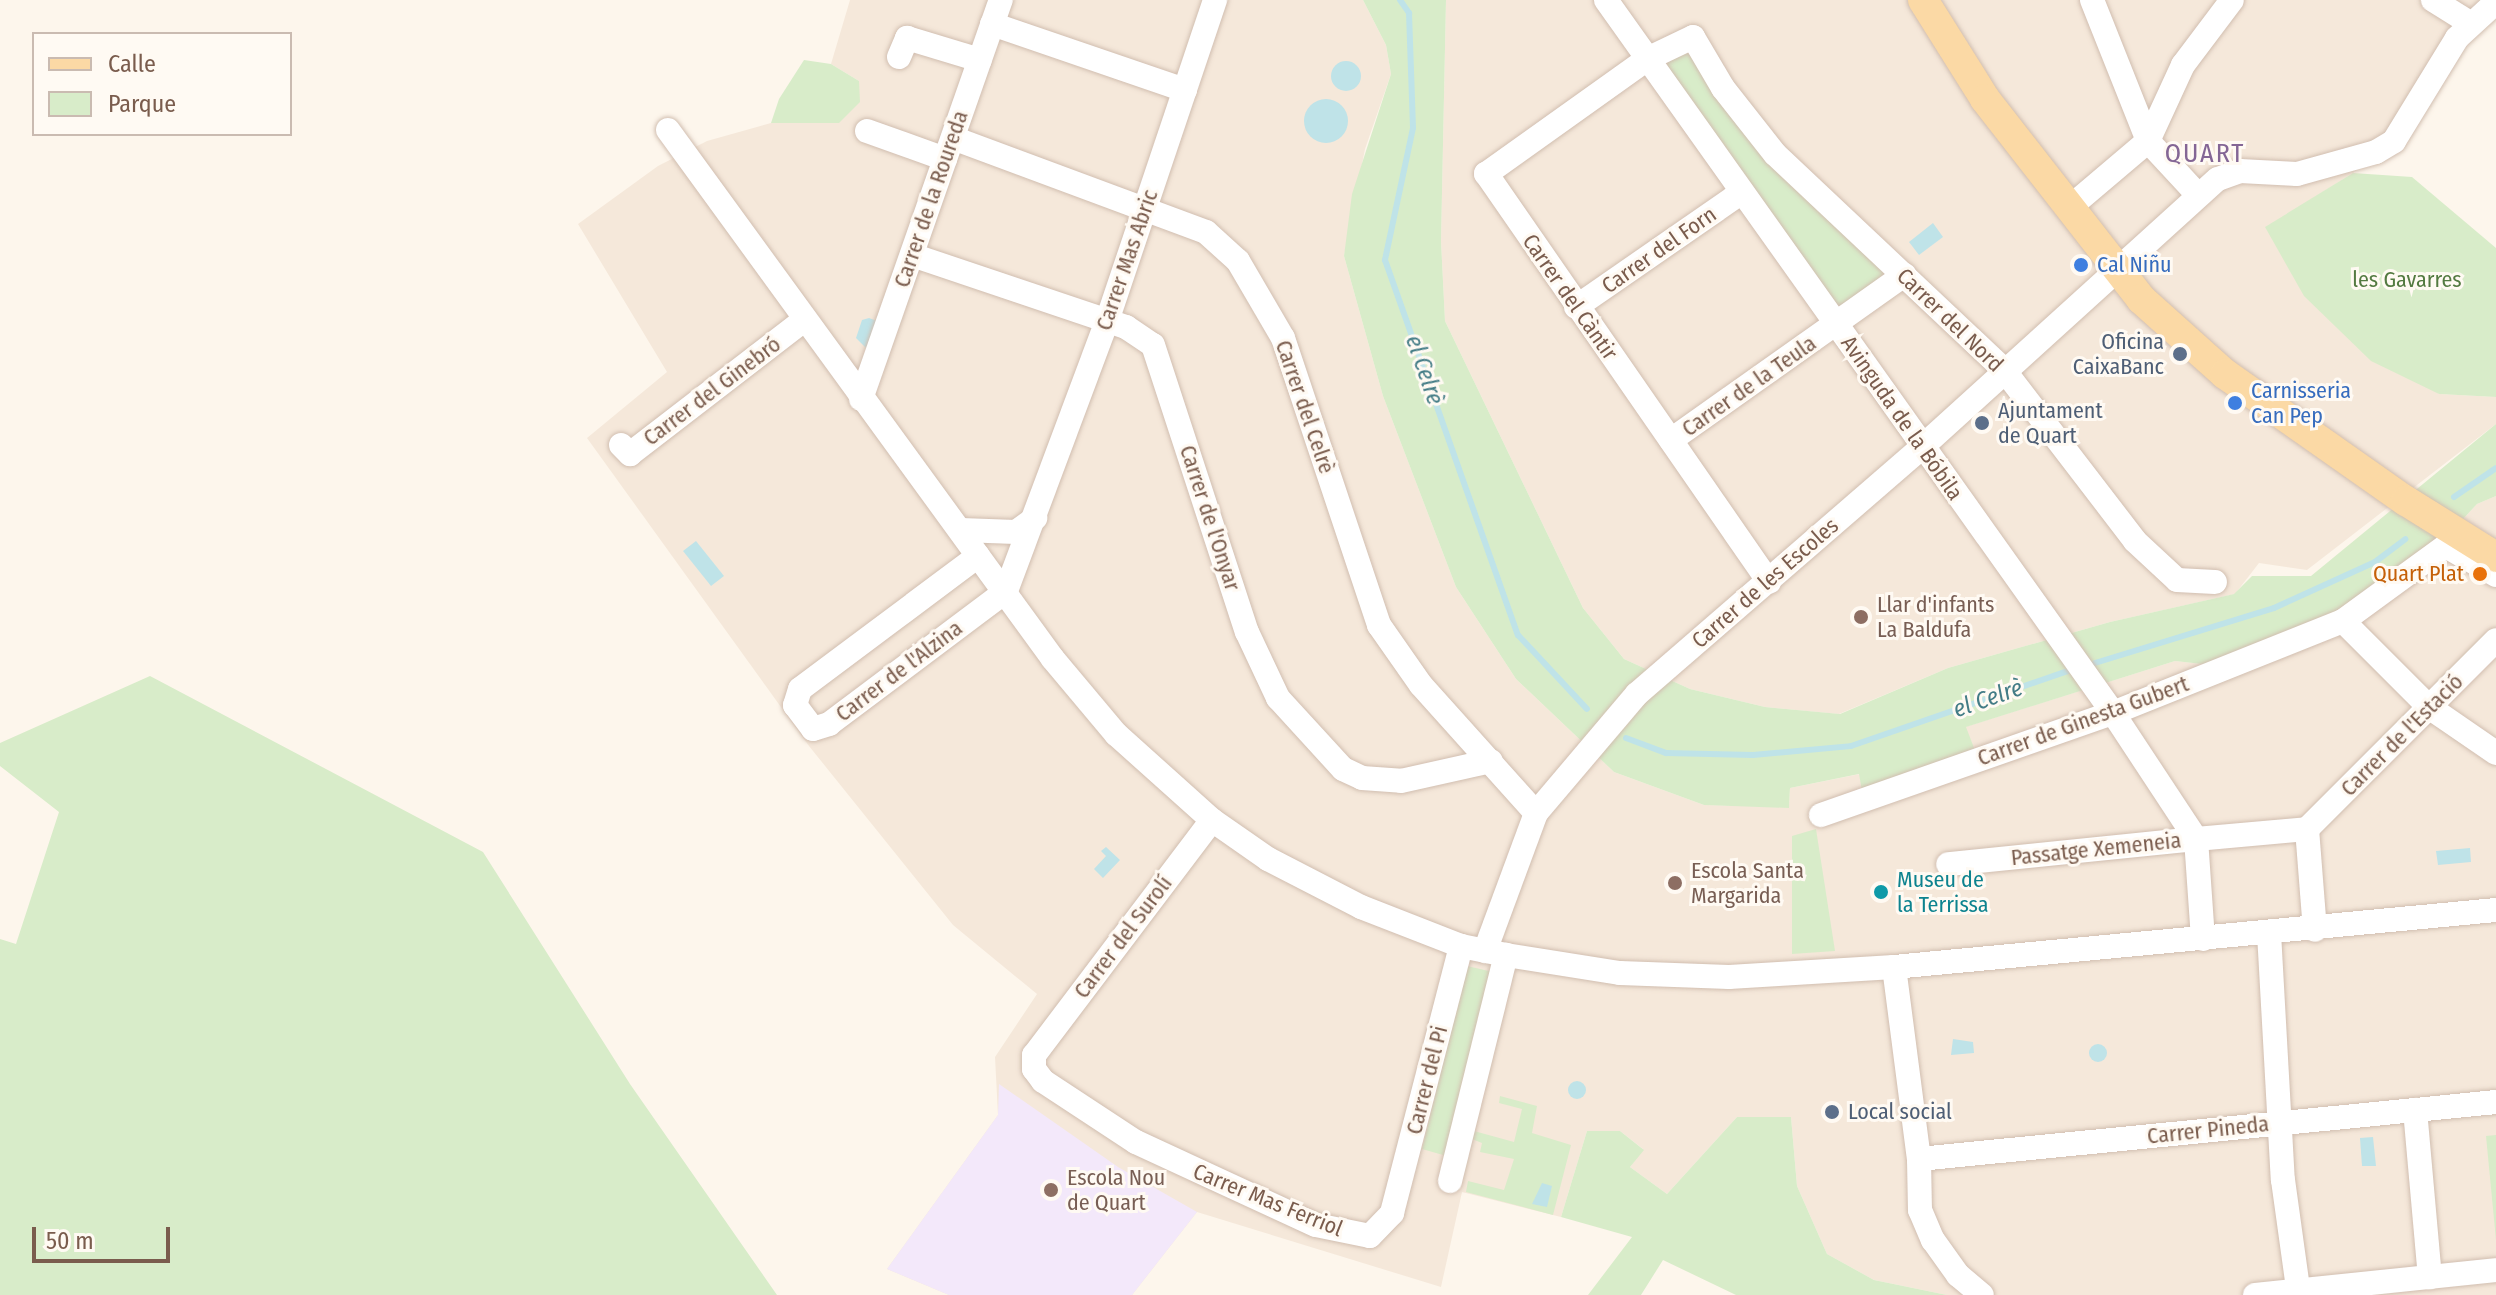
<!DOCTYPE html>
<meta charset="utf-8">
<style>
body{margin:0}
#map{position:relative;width:2496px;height:1295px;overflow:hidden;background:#fdf6ec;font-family:"Fira Sans Condensed",sans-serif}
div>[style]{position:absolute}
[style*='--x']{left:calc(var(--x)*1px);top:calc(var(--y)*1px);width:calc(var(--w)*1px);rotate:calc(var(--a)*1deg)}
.residential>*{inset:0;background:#f5e8da}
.education>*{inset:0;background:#f3e8fa}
.green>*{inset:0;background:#d8ecc9}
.water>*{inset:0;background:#bfe3e8}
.round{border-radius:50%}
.stream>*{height:6px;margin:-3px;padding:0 3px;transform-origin:3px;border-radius:3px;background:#bfe3e8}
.roads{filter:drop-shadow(0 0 2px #d1beb0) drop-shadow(0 0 2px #d1beb0)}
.minor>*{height:24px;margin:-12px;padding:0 12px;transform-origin:12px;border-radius:12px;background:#fff}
.major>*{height:30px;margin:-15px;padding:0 15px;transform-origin:15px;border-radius:15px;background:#fbd9a5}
.dots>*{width:22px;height:22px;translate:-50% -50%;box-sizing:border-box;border:4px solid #fffaf3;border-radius:50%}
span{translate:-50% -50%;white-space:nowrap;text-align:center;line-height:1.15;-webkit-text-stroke:6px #fffaf3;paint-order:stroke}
.street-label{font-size:22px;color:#7a5c4d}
.shop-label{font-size:22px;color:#366cbe}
.left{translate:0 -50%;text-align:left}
.park-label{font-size:22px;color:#537a41}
.service-label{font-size:22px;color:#4e5e75}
.right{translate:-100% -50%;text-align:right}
.food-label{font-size:22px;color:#c56008}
.education-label{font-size:22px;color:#785e54}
.culture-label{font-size:22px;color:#0d838f}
.water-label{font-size:24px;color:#437c86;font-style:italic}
.quarter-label{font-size:26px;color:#846695;letter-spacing:2px}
.legend{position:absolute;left:32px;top:32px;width:260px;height:104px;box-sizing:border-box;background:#fffaf3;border:2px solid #cabbb1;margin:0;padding:10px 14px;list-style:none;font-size:24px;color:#7a5c4d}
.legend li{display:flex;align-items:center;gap:16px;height:40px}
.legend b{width:40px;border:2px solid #cabbb1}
.scale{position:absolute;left:32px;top:1227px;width:138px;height:36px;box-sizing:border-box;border:4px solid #7a5c4d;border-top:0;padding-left:10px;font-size:24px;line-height:28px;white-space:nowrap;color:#7a5c4d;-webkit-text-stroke:6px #fffaf3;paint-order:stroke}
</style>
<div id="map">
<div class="residential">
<i style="clip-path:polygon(850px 0,1363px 0,1386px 45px,1391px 74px,1365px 149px,1344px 256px,1383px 396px,1456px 587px,1516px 679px,1614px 772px,1704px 805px,1789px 807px,1790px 788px,1860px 774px,1862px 790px,1976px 753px,1965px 727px,2175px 661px,2221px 666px,2437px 547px,2477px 504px,2496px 496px,2496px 1295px,1947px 1295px,1874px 1280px,1827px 1254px,1797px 1186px,1791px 1117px,1737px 1117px,1667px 1194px,1630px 1167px,1643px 1149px,1620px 1131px,1587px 1131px,1561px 1217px,1462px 1192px,1441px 1287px,1197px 1212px,1132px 1295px,949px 1295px,887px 1269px,998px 1115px,995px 1057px,1037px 994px,953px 925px,809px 746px,587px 438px,667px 372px,578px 224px,658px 166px,707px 141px,771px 123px,839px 122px,859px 81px,831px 64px)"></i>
<i style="clip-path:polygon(1446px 0,2496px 0,2376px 152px,2353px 173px,2266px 228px,2439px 394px,2496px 397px,2496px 424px,2307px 570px,2259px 563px,2235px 594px,2110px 622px,1948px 668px,1839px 714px,1765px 707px,1690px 689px,1624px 659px,1583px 608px,1445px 321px,1441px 241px)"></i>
</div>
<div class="education">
<i style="clip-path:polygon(999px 1084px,1118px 1167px,1197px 1212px,1132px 1295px,949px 1295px,887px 1269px,998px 1115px)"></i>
</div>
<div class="green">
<i style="clip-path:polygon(1363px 0,1446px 0,1441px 241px,1445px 321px,1583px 608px,1624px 659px,1690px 689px,1765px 707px,1840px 714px,1948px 668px,2110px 622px,2234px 594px,2252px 576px,2311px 576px,2496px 424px,2496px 496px,2477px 504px,2437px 547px,2346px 609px,2220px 666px,2175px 661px,1966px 727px,1976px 753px,1862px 791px,1859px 774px,1790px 788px,1789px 808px,1704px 805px,1614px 772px,1516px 679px,1456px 587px,1383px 396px,1344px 256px,1352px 194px,1391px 74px,1386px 45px)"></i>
<i style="clip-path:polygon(1688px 51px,1888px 271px,1837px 311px,1660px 64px)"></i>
<i style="clip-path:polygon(804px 60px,831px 64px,859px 81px,860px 102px,839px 123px,771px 123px,779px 99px)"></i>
<i style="clip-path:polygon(2353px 173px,2412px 177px,2496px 248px,2496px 397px,2439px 394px,2371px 361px,2304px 296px,2265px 227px)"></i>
<i style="clip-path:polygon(150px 676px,483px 852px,630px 1084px,777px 1295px,0 1295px,0 939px,16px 944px,59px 812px,0 766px,0 743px)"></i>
<i style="clip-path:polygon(1816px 829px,1835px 951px,1792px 954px,1792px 836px)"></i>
<i style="clip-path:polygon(1467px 966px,1493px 972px,1450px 1157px,1422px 1149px)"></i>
<i style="clip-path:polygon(1500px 1096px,1537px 1106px,1532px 1133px,1571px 1145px,1553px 1215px,1466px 1192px,1468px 1181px,1504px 1190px,1514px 1159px,1480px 1152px,1482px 1143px,1472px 1139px,1474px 1131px,1514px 1142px,1522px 1109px,1499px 1103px)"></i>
<i style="clip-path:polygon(1737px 1117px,1791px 1117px,1797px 1186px,1827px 1254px,1874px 1280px,1947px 1295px,1736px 1295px,1663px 1260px,1641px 1295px,1588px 1295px,1632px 1237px,1561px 1217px,1587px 1131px,1620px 1131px,1644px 1150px,1630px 1167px,1667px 1194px)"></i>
<i style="clip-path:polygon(2496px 1135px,2496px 1240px,2486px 1136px)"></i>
</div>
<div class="water">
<i class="round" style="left:1331px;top:61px;width:30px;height:30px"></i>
<i class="round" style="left:1304px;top:99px;width:44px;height:44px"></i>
<i style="clip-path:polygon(1933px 223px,1943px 237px,1919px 255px,1909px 242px)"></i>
<i style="clip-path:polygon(869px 318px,877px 321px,867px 349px,856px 338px,862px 320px)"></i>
<i style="clip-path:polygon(696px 541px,724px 576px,711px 586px,683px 551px)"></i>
<i style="clip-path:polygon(1106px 847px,1120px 860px,1103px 878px,1094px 869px,1106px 856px,1101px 851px)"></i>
<i style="clip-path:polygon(2470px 848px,2471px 862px,2438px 865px,2436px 851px)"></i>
<i style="clip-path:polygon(1953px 1039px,1973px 1042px,1974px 1053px,1951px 1055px)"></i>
<i class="round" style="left:2089px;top:1044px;width:18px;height:18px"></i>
<i class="round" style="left:1568px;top:1081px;width:18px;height:18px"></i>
<i style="clip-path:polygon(2373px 1137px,2376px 1166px,2362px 1166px,2360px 1138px)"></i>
<i style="clip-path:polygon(1542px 1183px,1552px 1186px,1547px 1207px,1532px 1204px)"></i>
</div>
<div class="stream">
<i style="--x:1400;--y:0;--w:16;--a:55"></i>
<i style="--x:1409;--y:13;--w:115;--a:88"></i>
<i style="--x:1413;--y:128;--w:135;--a:102"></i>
<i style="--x:1385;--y:260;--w:398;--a:70.5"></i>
<i style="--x:1518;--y:635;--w:101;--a:47"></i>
<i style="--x:2454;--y:497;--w:51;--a:-34.6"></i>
<i style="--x:2095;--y:663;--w:187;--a:-17.1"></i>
<i style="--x:2274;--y:608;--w:111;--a:-24.5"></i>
<i style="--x:2375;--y:562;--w:38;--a:-37"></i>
<i style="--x:1626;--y:738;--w:43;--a:20.6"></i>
<i style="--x:1666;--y:753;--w:87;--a:1.3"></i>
<i style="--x:1753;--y:755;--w:98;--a:-5.2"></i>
<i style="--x:1851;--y:746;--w:229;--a:-19.1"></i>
</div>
<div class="roads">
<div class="minor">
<i style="--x:1606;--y:0;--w:875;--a:54.58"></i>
<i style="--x:2113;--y:713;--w:151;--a:56.6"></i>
<i style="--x:2196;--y:839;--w:249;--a:174.2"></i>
<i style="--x:2092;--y:0;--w:152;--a:68.3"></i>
<i style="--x:2148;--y:141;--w:74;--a:47.2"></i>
<i style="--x:2433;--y:0;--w:44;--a:31.9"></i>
<i style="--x:992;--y:24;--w:204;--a:18.9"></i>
<i style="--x:899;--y:57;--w:21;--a:-67"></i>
<i style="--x:907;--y:38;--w:76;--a:16.8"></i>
<i style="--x:668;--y:130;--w:654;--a:53.95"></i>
<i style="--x:1053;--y:659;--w:98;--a:50"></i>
<i style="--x:1116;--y:734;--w:129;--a:41.9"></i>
<i style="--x:1212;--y:820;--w:68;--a:34.9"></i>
<i style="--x:1268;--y:859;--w:105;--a:27.3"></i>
<i style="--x:1361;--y:907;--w:107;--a:21.3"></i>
<i style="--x:1461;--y:946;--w:46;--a:11.3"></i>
<i style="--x:1506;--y:955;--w:115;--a:9"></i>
<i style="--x:1620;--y:973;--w:109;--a:2.1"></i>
<i style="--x:1729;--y:977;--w:165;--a:-3.5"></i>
<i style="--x:1894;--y:967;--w:605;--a:-5.41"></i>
<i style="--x:867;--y:131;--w:83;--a:19.7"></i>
<i style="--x:953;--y:138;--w:270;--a:20.4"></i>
<i style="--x:1206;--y:232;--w:43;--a:42.2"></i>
<i style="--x:1238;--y:261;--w:89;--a:59.7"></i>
<i style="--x:1283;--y:338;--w:303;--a:71.5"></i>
<i style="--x:1379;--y:625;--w:73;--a:55"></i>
<i style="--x:1421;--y:685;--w:172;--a:48.1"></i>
<i style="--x:2069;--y:208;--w:104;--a:-40.3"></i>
<i style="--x:2148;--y:141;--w:84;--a:-65.3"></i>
<i style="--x:2183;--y:65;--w:81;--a:-53"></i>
<i style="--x:912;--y:255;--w:226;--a:18.6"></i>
<i style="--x:1126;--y:327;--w:32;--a:34"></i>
<i style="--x:1153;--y:345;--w:302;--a:71.9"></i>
<i style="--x:1247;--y:632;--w:73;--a:64.8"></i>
<i style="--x:1278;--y:698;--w:96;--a:47.5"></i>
<i style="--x:1343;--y:769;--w:21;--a:25"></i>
<i style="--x:1362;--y:778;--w:39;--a:4"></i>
<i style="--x:1401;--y:781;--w:92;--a:-12.5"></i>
<i style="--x:1576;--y:307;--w:202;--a:-34.7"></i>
<i style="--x:861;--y:399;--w:423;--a:-70.7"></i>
<i style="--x:1671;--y:440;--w:286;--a:-35.3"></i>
<i style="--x:621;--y:445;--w:13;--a:45"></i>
<i style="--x:630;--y:454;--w:220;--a:-37.6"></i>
<i style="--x:961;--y:530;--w:55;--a:2.1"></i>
<i style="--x:1016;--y:532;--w:24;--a:-36"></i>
<i style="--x:978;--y:556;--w:222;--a:143.2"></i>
<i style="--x:800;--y:689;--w:17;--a:107"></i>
<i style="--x:795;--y:705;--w:30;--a:53"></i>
<i style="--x:813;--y:729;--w:17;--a:-17"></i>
<i style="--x:829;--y:724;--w:221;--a:-36.9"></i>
<i style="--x:1006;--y:591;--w:288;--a:-69.5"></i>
<i style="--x:1107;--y:321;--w:339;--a:-71.4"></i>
<i style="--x:1769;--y:582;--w:497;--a:-124.7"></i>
<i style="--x:1486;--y:174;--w:198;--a:-35.5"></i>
<i style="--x:1647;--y:59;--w:51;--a:-25.6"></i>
<i style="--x:1693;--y:37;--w:59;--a:59.5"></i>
<i style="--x:1723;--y:88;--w:84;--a:51.8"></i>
<i style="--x:1775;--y:154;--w:315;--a:43.3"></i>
<i style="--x:2004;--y:370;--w:215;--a:52.5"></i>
<i style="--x:2135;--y:541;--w:57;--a:42.9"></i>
<i style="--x:2177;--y:580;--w:38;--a:3"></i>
<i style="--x:2343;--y:621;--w:122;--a:45"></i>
<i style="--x:2429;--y:707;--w:81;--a:34.5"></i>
<i style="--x:1821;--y:815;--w:309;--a:-19.3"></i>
<i style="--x:2113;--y:713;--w:248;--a:-21.8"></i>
<i style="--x:2343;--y:621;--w:127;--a:-36.1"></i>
<i style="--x:2446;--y:546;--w:58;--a:30.1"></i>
<i style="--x:1212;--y:820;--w:295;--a:127.1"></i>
<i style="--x:1034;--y:1055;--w:14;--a:90"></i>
<i style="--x:1034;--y:1069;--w:15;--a:53"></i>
<i style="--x:1043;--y:1081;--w:111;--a:33.3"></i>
<i style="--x:1136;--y:1142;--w:198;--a:24.8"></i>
<i style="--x:1316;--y:1225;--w:55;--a:11.5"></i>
<i style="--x:1370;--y:1236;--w:32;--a:-46"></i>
<i style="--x:1392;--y:1213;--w:276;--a:-75.5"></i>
<i style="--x:2307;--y:829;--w:267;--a:-45"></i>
<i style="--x:2307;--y:829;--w:101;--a:85.5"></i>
<i style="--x:2269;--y:933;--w:247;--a:86.8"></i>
<i style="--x:2283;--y:1180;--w:116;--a:82.1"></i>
<i style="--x:2203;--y:939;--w:100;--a:-94"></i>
<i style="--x:2196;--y:839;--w:111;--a:-5.1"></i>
<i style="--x:1485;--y:951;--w:147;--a:-69.7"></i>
<i style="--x:1536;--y:813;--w:156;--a:-49.7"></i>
<i style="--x:1637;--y:694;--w:377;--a:-40.9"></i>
<i style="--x:1922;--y:447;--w:399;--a:-42.2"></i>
<i style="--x:2218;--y:179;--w:23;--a:-20"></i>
<i style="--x:2240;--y:171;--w:57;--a:3"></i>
<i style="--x:2297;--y:174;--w:82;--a:-15.6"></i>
<i style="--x:2376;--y:152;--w:21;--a:-31"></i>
<i style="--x:2394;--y:141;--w:121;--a:-58.5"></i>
<i style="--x:2457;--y:38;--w:53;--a:-42.7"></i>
<i style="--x:1894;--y:967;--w:194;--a:82.6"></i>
<i style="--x:1919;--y:1159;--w:51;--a:88.9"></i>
<i style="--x:1920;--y:1210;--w:33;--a:67"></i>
<i style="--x:1933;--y:1240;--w:43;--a:54.5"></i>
<i style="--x:1958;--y:1275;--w:31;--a:40"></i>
<i style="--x:2415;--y:1110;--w:168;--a:84.9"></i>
<i style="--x:1919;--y:1159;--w:580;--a:-5.64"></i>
<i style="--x:1450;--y:1181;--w:233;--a:-76.1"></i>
<i style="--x:2255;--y:1295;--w:242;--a:-5.9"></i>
</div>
<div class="major">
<i style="--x:1923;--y:0;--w:117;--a:57.9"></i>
<i style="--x:1985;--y:99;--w:254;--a:52"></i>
<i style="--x:2141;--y:299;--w:113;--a:41.8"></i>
<i style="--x:2225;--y:374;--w:221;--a:35.1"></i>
<i style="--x:2406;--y:501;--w:106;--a:31.9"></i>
</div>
</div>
<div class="dots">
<i style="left:2081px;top:265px;background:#3f7fe0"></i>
<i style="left:2180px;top:354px;background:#5c6f8a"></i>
<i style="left:2235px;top:403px;background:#3f7fe0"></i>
<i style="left:1982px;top:423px;background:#5c6f8a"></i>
<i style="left:2480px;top:574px;background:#e8710a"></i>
<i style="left:1861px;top:617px;background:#8d6e63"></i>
<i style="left:1675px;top:883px;background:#8d6e63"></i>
<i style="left:1881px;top:892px;background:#0f9aa8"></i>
<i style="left:1832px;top:1112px;background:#5c6f8a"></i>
<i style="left:1051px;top:1190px;background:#8d6e63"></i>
</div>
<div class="street-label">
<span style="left:931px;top:199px;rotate:-71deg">Carrer de la Roureda</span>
<span style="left:1659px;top:250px;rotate:-35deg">Carrer del Forn</span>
<span style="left:1127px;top:260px;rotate:-71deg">Carrer Mas Abric</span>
<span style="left:1570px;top:297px;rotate:55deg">Carrer del Càntir</span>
<span style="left:1950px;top:320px;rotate:44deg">Carrer del Nord</span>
<span style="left:1749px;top:386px;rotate:-35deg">Carrer de la Teula</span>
<span style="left:712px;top:391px;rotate:-37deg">Carrer del Ginebró</span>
<span style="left:1305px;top:407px;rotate:71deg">Carrer del Celrè</span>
<span style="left:1902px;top:418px;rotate:55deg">Avinguda de la Bóbila</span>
<span style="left:1210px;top:518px;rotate:72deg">Carrer de l'Onyar</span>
<span style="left:1765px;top:583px;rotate:-41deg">Carrer de les Escoles</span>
<span style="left:899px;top:671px;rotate:-37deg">Carrer de l'Alzina</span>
<span style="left:2083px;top:721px;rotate:-20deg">Carrer de Ginesta Gubert</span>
<span style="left:2402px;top:735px;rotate:-45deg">Carrer de l'Estació</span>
<span style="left:2096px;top:849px;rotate:-6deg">Passatge Xemeneia</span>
<span style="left:1123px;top:937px;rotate:-53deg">Carrer del Surolí</span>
<span style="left:1427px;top:1080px;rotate:-76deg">Carrer del Pi</span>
<span style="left:2208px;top:1130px;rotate:-6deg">Carrer Pineda</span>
<span style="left:1268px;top:1200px;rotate:22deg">Carrer Mas Ferriol</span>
</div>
<div class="shop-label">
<span class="left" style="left:2097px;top:265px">Cal Niñu</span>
<span class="left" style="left:2251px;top:403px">Carnisseria<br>Can Pep</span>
</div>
<div class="park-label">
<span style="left:2407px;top:280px">les Gavarres</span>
</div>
<div class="service-label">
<span class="right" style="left:2164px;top:354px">Oficina<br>CaixaBanc</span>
<span class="left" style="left:1998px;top:423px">Ajuntament<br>de Quart</span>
<span class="left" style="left:1848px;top:1112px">Local social</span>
</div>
<div class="food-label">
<span class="right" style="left:2464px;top:574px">Quart Plat</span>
</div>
<div class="education-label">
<span class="left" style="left:1877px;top:617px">Llar d'infants<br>La Baldufa</span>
<span class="left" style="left:1691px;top:883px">Escola Santa<br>Margarida</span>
<span class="left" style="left:1067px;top:1190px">Escola Nou<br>de Quart</span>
</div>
<div class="culture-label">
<span class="left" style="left:1897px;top:892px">Museu de<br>la Terrissa</span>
</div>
<div class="water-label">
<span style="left:1424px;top:370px;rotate:71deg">el Celrè</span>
<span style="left:1988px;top:699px;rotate:-19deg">el Celrè</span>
</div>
<div class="quarter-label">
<span style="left:2205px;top:154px">QUART</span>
</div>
<ul class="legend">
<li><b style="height:10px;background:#fbd9a5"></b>Calle</li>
<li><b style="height:22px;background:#d8ecc9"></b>Parque</li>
</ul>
<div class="scale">50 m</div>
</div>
